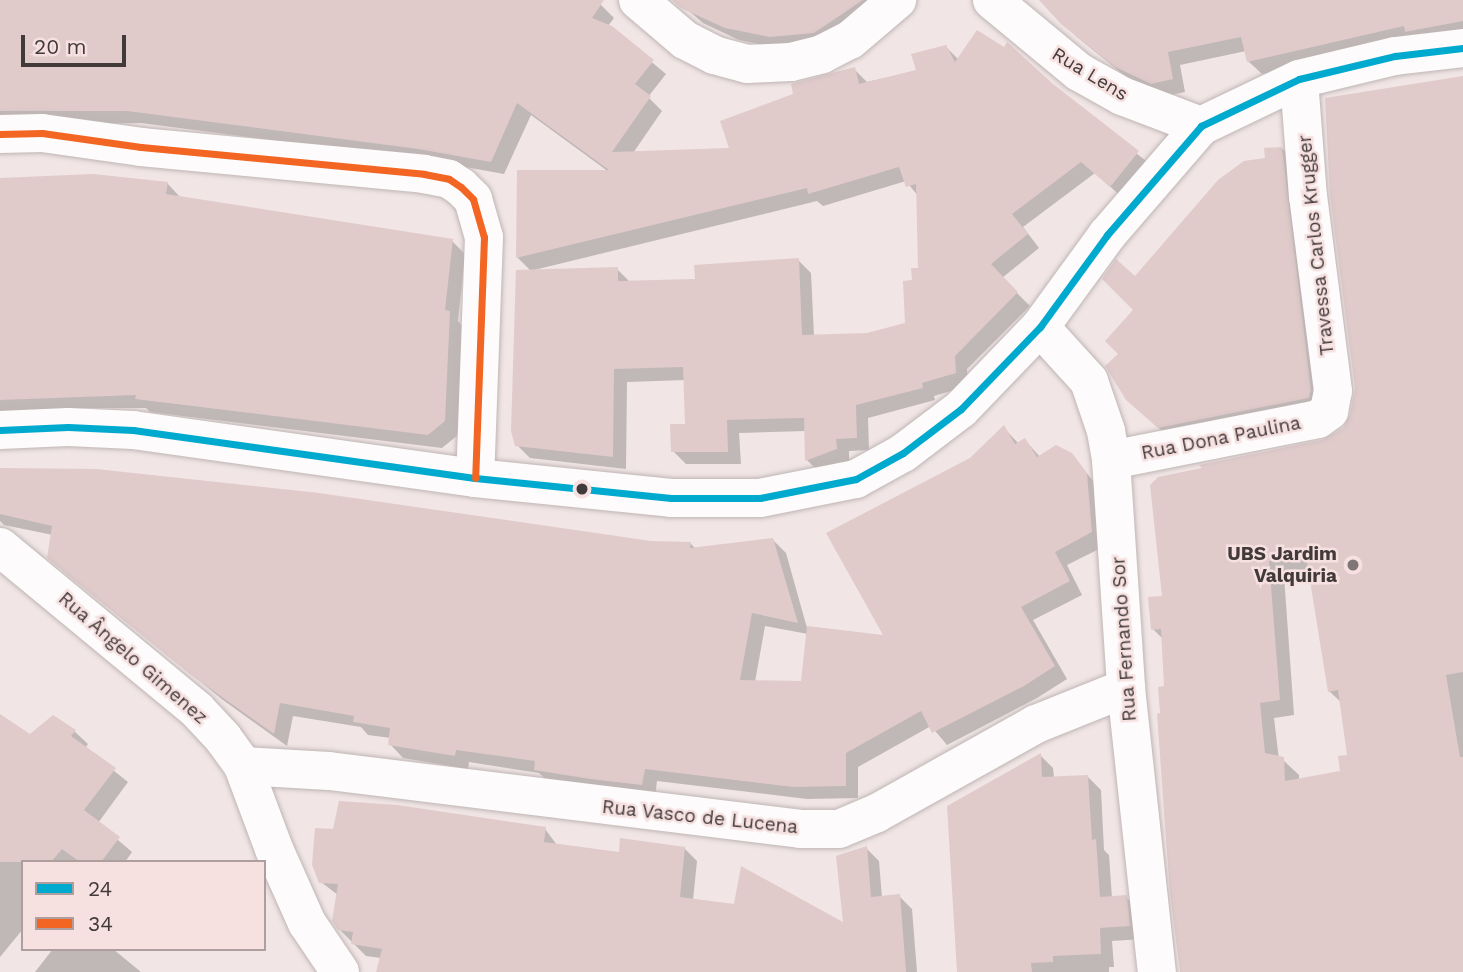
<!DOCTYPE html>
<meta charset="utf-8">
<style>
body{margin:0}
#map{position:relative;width:1463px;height:972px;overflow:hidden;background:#f1e5e5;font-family:"Work Sans",sans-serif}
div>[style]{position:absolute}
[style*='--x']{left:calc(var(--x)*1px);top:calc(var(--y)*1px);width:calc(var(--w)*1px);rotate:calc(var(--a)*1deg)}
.shadow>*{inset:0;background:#0003}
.building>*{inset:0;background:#e0caca}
.roads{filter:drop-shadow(0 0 2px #bfb5b5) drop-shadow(0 0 2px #bfb5b5)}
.minor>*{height:38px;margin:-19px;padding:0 19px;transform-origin:19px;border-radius:19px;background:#fdfbfb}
.bus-1>*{height:7px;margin:-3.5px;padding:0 3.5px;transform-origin:3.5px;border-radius:3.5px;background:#00a9ce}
.bus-2>*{height:7px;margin:-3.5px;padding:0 3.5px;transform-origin:3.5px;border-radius:3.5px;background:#f26522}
.dots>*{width:19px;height:19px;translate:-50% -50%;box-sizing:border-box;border:4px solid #f6e0e0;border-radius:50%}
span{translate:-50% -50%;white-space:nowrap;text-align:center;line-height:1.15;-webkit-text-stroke:5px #f6e0e0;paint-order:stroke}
.street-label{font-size:19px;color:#423a3a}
.poi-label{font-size:19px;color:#423a3a;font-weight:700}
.right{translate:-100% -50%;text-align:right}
.legend{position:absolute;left:21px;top:860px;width:245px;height:91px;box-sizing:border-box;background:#f6e0e0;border:2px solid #ae9e9e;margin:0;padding:9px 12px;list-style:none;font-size:21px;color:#423a3a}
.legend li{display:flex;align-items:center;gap:14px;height:35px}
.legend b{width:35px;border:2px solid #ae9e9e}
.scale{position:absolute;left:21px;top:35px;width:105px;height:32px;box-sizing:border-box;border:4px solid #423a3a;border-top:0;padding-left:9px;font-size:21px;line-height:24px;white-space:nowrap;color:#423a3a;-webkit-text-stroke:5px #f6e0e0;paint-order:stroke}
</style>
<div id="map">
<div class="shadow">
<i style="clip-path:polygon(evenodd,0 0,596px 0,614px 18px,608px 26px,666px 74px,648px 97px,662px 111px,633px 153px,731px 149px,795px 95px,854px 69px,867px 82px,918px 71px,946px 47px,959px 60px,1052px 86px,1151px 165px,1124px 199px,1095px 173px,1023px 227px,1039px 248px,1002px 278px,1030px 306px,967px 369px,968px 386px,934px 396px,935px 400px,868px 418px,869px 450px,849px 451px,849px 462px,820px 473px,807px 460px,806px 431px,739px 433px,741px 464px,686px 464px,673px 451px,687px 426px,685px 380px,627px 382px,626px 469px,530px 458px,517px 445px,532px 272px,518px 258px,518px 172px,609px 172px,531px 115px,504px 174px,432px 161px,141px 123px,0 125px,0 0,906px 181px,918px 196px,919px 270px,914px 282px,907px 324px,867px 335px,814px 336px,811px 273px,798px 260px,696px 281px,631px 283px,617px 269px,534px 270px,817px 201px,823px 206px,906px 181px)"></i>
<i style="clip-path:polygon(676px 0,883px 0,872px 16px,784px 49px,739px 40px,703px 23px)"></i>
<i style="clip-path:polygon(1041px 0,1463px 0,1463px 36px,1415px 40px,1262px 74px,1248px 61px,1246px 51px,1180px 65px,1185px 92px,1166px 96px,1130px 80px,1077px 37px)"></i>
<i style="clip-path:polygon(evenodd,1463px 78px,1463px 972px,1181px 972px,1162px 715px,1166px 688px,1163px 639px,1153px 629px,1164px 598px,1323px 442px,1343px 430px,1352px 417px,1463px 78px,1311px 573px,1329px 691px,1342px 703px,1349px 756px,1342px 773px,1299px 780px,1299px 775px,1283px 760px,1279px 760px,1274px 718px,1294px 715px,1284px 576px,1311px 573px)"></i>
<i style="clip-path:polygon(1282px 148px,1293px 160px,1320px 410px,1171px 439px,1140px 411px,1120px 354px,1135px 310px,1135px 278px)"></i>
<i style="clip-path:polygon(0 180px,167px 183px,180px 197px,452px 241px,465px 254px,458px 321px,462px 326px,458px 435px,442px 448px,150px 412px,146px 408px,77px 408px,0 414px)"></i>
<i style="clip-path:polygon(evenodd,1004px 428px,1019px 444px,1025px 440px,1040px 457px,1071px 454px,1099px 488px,1105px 546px,1067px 565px,1082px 595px,1033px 620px,1067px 679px,1037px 698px,947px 745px,931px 726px,858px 767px,858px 798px,807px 799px,657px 781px,655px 797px,549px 782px,539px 773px,469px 762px,468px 769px,403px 758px,390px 744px,391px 738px,368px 735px,361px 727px,293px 716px,287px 746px,223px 700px,63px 571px,53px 535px,4px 525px,0 521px,0 470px,651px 542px,690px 543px,696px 549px,773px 540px,786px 553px,807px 628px,886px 637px,971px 459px,1004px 428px,765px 626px,808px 634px,803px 683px,755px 682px,765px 626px)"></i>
<i style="clip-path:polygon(74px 731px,88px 744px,85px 748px,128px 782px,98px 823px,132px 852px,125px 862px,23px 862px,23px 929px,0 957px,0 736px)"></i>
<i style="clip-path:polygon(1040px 755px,1053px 768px,1054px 778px,1088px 777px,1101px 790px,1104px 850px,1109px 855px,1112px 898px,1126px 897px,1139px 911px,1143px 939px,1112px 941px,1114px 967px,1109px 967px,1109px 972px,958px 972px)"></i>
<i style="clip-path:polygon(545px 829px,557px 845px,620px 854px,684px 848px,697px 861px,693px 900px,845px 925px,866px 848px,879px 861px,882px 898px,899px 896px,912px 909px,917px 972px,378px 972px,381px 958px,366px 956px,339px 929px,338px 895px,321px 882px)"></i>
<i style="clip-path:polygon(53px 949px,113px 949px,141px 972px,35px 972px)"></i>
</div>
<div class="building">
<i style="clip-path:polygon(0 0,604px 0,592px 18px,612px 26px,654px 60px,635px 84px,651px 96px,612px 152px,729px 148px,720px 121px,793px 94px,791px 84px,855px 67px,859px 84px,916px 70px,911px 54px,946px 45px,955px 62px,977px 30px,1004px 47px,1007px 42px,1053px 84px,1139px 151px,1110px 187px,1081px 162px,1012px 214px,1028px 234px,991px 264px,1018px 292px,955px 356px,956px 373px,922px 383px,923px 388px,856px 405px,857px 438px,836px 439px,837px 449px,805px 461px,804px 418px,727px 420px,728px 452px,671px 452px,670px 424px,685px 424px,683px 367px,614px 369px,613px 457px,515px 446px,511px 431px,516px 270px,618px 267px,618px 281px,695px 279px,694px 265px,799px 258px,802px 335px,867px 333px,905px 323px,903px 281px,912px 280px,911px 268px,918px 268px,916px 184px,906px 187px,899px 167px,808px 194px,807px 188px,516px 258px,517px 170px,609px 170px,517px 103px,491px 162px,418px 149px,127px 111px,0 111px)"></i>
<i style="clip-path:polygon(672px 0,863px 0,814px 33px,770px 37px,725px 28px,681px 8px)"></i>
<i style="clip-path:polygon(1039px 0,1463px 0,1463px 21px,1405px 32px,1404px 26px,1247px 62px,1241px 37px,1168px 52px,1173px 79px,1151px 84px,1115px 67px,1061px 24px)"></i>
<i style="clip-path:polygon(evenodd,1463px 76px,1463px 672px,1446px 675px,1460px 757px,1463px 757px,1463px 972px,1180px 972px,1170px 893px,1157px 714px,1160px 713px,1158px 687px,1164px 686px,1161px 629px,1151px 630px,1148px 597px,1162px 596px,1150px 485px,1158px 477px,1202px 468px,1199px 465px,1322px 440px,1343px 428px,1350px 415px,1355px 388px,1330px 195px,1325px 98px,1463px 76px,1306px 556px,1328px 692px,1338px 690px,1347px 755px,1338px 756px,1340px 771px,1285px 781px,1284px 757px,1265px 753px,1260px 703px,1280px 700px,1269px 561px,1306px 556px)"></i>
<i style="clip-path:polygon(1282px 147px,1311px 390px,1309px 398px,1158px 428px,1126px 400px,1105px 366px,1118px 354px,1105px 341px,1133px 310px,1102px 279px,1116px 259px,1135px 276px,1218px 180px,1244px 161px,1265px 158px,1264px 148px)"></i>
<i style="clip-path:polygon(93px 174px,168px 182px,166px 194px,453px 239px,445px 310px,450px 311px,445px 421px,428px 435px,135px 399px,136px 395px,0 400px,0 178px)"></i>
<i style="clip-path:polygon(1004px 425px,1015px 444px,1025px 438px,1037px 457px,1056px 445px,1072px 453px,1087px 473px,1092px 532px,1055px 552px,1070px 581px,1021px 607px,1055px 666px,1024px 686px,932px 733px,921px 711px,846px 753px,846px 786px,793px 787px,645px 769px,642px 785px,590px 779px,534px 770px,535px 761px,456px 750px,455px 756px,388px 745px,390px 728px,353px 722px,354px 716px,280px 703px,274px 734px,191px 675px,47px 558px,52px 526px,0 514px,0 468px,96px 469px,319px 493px,651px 541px,691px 542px,690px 548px,773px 538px,798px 623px,752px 613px,740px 680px,801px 681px,807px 626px,883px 635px,826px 533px,970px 458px)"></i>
<i style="clip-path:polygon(0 714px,30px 734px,53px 715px,76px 730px,71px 736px,116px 768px,84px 810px,120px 837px,101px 862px,80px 862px,62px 849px,51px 862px,0 862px)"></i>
<i style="clip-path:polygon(1041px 753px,1042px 777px,1088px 775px,1092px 840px,1096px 839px,1100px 897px,1127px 895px,1130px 926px,1100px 928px,1101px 954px,1053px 956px,1053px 962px,1031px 963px,1032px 972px,957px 972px,947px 806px)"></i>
<i style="clip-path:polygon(339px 801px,397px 805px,546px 827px,544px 842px,619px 852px,620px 838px,685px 847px,680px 897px,734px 904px,741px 866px,843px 922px,836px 856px,867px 846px,871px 897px,900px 894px,906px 972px,376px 972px,382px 949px,351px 944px,353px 932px,338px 930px,332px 921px,338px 884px,319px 883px,312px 865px,315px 828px,333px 829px)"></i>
</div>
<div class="roads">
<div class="minor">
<i style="--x:638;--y:0;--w:62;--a:40.4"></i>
<i style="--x:685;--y:40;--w:33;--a:27"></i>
<i style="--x:714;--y:55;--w:34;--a:15"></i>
<i style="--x:747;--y:64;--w:44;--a:-2.6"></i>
<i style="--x:791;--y:62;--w:32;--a:-14"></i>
<i style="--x:822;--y:54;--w:31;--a:-27"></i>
<i style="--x:850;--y:40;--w:62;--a:-40.4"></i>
<i style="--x:992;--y:0;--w:113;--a:39.6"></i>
<i style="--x:1079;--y:72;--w:49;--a:29.2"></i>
<i style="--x:1122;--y:96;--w:85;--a:20.8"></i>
<i style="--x:0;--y:134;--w:42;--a:-1.4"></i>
<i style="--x:42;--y:133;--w:100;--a:8"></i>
<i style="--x:141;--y:147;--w:284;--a:5.4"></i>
<i style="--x:424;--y:174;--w:25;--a:11"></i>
<i style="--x:449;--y:179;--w:14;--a:34"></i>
<i style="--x:461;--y:187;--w:17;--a:45"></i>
<i style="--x:473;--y:199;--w:40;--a:74"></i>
<i style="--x:484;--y:237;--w:241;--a:92.1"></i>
<i style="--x:1040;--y:327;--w:73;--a:47.8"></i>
<i style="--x:1089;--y:381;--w:53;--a:71.2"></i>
<i style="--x:1106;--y:431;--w:29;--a:80"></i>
<i style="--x:1111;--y:460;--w:228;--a:86.2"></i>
<i style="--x:1126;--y:688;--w:286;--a:83.8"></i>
<i style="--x:0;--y:430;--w:68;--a:-2.5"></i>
<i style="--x:68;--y:427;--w:65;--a:2.6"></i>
<i style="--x:133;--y:430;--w:345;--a:8"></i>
<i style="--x:475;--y:478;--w:197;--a:5.8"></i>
<i style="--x:671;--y:498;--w:89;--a:0"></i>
<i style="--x:760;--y:498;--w:98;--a:-11.2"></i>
<i style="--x:856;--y:479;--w:54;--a:-29"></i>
<i style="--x:903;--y:453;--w:73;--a:-37.2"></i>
<i style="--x:961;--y:409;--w:114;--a:-46.1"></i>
<i style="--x:1040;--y:327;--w:114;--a:-53.9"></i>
<i style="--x:1107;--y:235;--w:144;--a:-49.2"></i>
<i style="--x:1201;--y:126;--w:109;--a:-25.6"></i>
<i style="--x:1299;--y:79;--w:99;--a:-13.5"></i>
<i style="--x:1395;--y:56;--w:68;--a:-6.7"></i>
<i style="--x:1111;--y:460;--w:211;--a:-11.2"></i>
<i style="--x:1318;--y:419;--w:14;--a:-36"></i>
<i style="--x:1329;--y:411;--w:20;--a:-79"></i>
<i style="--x:1333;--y:391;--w:196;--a:-97.3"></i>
<i style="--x:1308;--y:197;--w:118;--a:-94.4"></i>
<i style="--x:0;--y:547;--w:256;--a:39.6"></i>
<i style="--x:197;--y:710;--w:38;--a:47"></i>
<i style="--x:223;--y:738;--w:34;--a:54"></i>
<i style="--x:243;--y:766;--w:89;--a:69.5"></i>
<i style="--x:274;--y:849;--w:81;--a:66"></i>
<i style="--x:307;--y:923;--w:59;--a:56"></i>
<i style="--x:243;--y:766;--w:86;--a:3.3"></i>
<i style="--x:329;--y:771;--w:475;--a:7"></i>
<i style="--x:800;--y:829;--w:39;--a:0"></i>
<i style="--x:839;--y:829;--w:41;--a:-22.8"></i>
<i style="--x:877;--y:813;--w:182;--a:-29.2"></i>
<i style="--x:1036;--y:724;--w:97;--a:-21.8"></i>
</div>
</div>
<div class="bus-1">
<i style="--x:0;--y:430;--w:68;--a:-2.5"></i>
<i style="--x:68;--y:427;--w:65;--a:2.6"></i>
<i style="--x:133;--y:430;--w:345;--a:8"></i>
<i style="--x:475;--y:478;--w:197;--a:5.8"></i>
<i style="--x:671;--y:498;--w:89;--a:0"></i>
<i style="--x:760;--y:498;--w:98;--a:-11.2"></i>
<i style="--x:856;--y:479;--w:54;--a:-29"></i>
<i style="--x:903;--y:453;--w:73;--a:-37.2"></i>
<i style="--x:961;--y:409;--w:114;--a:-46.1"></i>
<i style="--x:1040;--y:327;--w:114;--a:-53.9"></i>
<i style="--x:1107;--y:235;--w:144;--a:-49.2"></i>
<i style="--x:1201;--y:126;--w:109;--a:-25.6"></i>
<i style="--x:1299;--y:79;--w:99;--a:-13.5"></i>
<i style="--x:1395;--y:56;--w:68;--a:-6.7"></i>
</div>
<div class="bus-2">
<i style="--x:0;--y:134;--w:42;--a:-1.4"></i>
<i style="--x:42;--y:133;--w:100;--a:8"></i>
<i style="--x:141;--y:147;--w:284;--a:5.4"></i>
<i style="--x:424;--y:174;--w:25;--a:11"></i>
<i style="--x:449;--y:179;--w:14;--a:34"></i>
<i style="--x:461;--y:187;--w:17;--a:45"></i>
<i style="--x:473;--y:199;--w:40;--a:74"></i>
<i style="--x:484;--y:237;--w:241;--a:92.1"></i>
</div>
<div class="dots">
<i style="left:582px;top:489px;background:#423a3a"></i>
<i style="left:1353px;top:565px;background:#7f7676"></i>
</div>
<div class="street-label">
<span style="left:1090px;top:74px;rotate:31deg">Rua Lens</span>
<span style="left:1316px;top:245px;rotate:-96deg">Travessa Carlos Krugger</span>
<span style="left:1221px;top:438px;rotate:-11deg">Rua Dona Paulina</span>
<span style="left:1124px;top:639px;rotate:-94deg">Rua Fernando Sor</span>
<span style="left:133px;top:658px;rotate:41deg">Rua Ângelo Gimenez</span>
<span style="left:700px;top:817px;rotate:6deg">Rua Vasco de Lucena</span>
</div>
<div class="poi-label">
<span class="right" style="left:1337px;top:565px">UBS Jardim<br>Valquiria</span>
</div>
<ul class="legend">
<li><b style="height:9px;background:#00a9ce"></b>24</li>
<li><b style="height:9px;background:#f26522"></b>34</li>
</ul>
<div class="scale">20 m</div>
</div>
